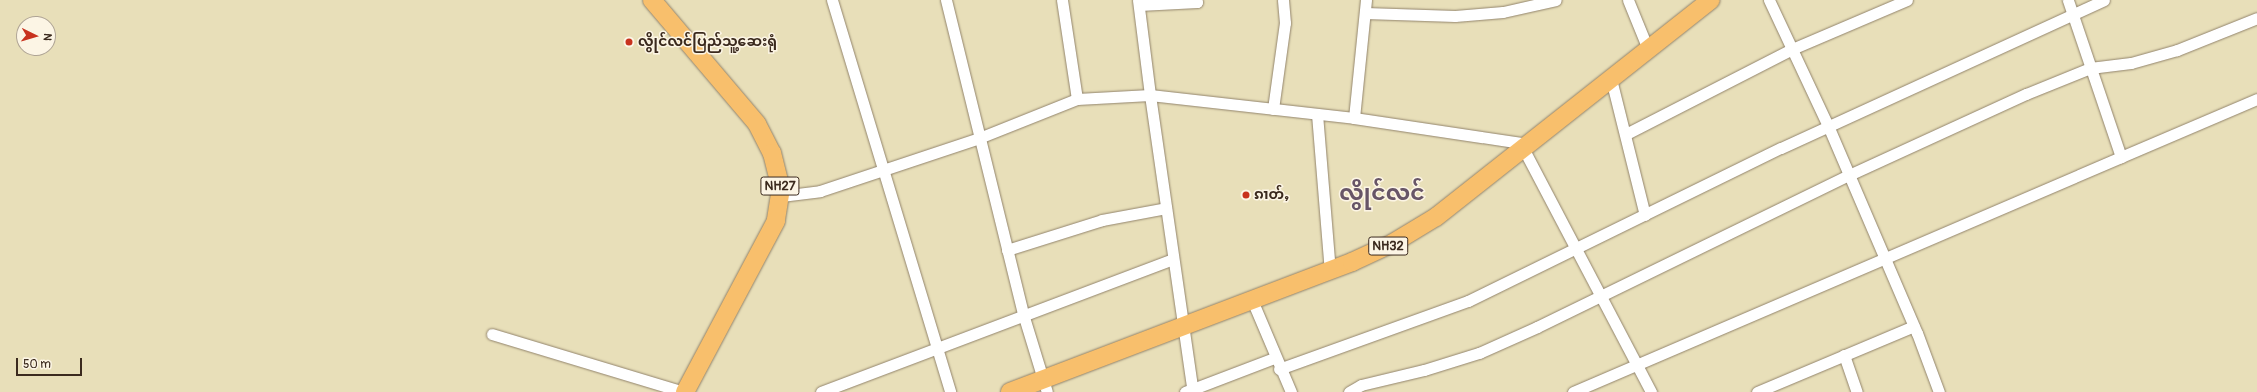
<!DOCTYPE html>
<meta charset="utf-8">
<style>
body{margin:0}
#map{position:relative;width:2257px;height:392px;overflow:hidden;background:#e8dfb9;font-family:Pangolin,"Noto Sans Myanmar",sans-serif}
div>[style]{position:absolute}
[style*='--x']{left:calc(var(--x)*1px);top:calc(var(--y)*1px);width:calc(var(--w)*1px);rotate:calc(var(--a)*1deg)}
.roads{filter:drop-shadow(0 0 1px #92846c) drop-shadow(0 0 1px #92846c)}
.minor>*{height:11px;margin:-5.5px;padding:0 5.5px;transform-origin:5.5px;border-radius:5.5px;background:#fff}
.trunk>*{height:18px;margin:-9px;padding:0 9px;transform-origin:9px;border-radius:9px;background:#f8bf6c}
.dots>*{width:11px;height:11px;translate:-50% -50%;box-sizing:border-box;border:2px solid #fcf5e5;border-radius:50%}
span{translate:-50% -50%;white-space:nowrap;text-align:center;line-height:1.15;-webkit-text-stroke:3px #fcf5e5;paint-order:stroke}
.shield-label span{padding:1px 3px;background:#fcf5e5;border:1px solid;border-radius:3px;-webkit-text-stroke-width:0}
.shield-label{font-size:13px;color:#3b2a1e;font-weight:700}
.poi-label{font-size:14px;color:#3b2a1e;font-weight:700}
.left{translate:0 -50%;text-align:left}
.town-label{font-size:22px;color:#675567;font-weight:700}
.north{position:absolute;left:16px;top:16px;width:40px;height:40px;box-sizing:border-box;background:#fcf5e5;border:1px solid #afa495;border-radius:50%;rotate:95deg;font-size:11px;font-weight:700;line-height:16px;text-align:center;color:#3b2a1e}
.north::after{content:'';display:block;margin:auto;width:14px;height:18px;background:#c8321e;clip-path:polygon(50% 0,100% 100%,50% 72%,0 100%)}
.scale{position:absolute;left:16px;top:358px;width:66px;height:18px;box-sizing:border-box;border:2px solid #3b2a1e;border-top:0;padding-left:5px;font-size:12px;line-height:14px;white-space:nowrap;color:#3b2a1e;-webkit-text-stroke:3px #fcf5e5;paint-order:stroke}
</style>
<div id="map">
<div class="roads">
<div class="minor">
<i style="--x:832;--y:0;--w:409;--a:73.2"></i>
<i style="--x:946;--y:0;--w:326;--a:76.2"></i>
<i style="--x:1024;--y:317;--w:78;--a:73"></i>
<i style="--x:1062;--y:0;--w:100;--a:81.4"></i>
<i style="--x:1138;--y:0;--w:96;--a:82.8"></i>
<i style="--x:1150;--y:95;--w:300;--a:81.8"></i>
<i style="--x:1628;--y:0;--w:53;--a:67.8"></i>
<i style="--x:1769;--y:0;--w:141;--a:64.9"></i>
<i style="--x:1829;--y:128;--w:223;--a:66.8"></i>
<i style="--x:1917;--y:333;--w:63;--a:69.6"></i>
<i style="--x:1139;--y:5;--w:58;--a:-3"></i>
<i style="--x:1197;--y:2;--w:2;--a:-117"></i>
<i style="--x:1365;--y:13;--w:90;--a:1.9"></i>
<i style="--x:1455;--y:16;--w:48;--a:-4.8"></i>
<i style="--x:1503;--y:12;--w:54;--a:-12.8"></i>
<i style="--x:1611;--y:79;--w:140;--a:76"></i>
<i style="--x:1273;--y:109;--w:87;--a:-82.1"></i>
<i style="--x:1285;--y:23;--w:23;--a:-95"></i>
<i style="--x:1317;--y:114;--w:158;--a:85.3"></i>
<i style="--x:1354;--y:118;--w:119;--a:-84.2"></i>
<i style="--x:1626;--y:134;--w:186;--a:-27.1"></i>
<i style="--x:1792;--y:49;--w:125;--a:-23.1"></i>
<i style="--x:1523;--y:148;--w:276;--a:62.3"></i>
<i style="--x:2121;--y:157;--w:148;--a:-23.1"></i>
<i style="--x:781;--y:196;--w:39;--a:-7"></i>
<i style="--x:820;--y:191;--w:168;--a:-18.4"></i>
<i style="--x:979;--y:138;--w:105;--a:-21.7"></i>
<i style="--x:1077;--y:99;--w:73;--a:-3.1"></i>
<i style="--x:1150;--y:95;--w:205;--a:6.4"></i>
<i style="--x:1354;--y:118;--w:176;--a:8.5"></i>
<i style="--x:1007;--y:250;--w:100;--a:-17.5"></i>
<i style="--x:1102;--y:220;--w:65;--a:-10.6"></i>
<i style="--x:1252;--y:300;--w:100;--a:67"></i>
<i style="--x:492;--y:334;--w:201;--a:16.8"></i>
<i style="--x:1844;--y:355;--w:39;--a:71"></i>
<i style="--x:1279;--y:369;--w:201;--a:-19.8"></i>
<i style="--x:1468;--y:301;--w:348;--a:-26.1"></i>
<i style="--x:1781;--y:148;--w:355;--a:-24.6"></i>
<i style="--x:821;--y:392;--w:376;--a:-20.7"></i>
<i style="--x:1185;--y:392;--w:95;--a:-20.9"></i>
<i style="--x:1349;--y:392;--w:14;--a:-30"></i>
<i style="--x:1361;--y:385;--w:65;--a:-13.4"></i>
<i style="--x:1424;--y:370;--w:58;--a:-17.2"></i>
<i style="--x:1479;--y:353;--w:64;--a:-24.1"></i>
<i style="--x:1537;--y:327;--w:347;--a:-26"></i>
<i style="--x:1849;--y:175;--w:195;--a:-24.6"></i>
<i style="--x:2026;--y:94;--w:69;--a:-22.1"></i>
<i style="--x:2090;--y:68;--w:41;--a:-7"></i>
<i style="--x:2131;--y:63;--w:48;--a:-15.8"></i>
<i style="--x:2177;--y:50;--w:86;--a:-21.8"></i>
<i style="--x:1573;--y:392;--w:596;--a:-23.21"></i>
<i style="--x:2121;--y:157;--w:166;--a:-108.7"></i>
<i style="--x:1757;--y:392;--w:170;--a:-22.8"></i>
</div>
<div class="trunk">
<i style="--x:652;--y:0;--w:162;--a:49.7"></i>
<i style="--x:757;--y:124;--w:33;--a:63"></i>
<i style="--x:772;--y:153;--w:36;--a:76"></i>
<i style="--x:781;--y:188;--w:33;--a:99"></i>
<i style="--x:776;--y:221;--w:194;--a:118"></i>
<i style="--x:1010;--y:392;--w:366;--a:-20.8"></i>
<i style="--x:1352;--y:262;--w:45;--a:-24.9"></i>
<i style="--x:1393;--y:243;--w:50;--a:-31.2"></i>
<i style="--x:1436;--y:217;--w:350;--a:-38.3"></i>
</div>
</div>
<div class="dots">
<i style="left:629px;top:42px;background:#c8321e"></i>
<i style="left:1246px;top:195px;background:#c8321e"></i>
</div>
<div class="shield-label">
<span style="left:780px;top:186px">NH27</span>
<span style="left:1388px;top:246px">NH32</span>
</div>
<div class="poi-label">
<span class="left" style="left:638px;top:42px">လွိုင်လင်ပြည်သူ့ဆေးရုံ</span>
<span class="left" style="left:1254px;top:195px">ၵၢတ်ႇ</span>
</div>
<div class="town-label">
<span style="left:1382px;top:194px">လွိုင်လင်</span>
</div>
<div class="north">N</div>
<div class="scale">50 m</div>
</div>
